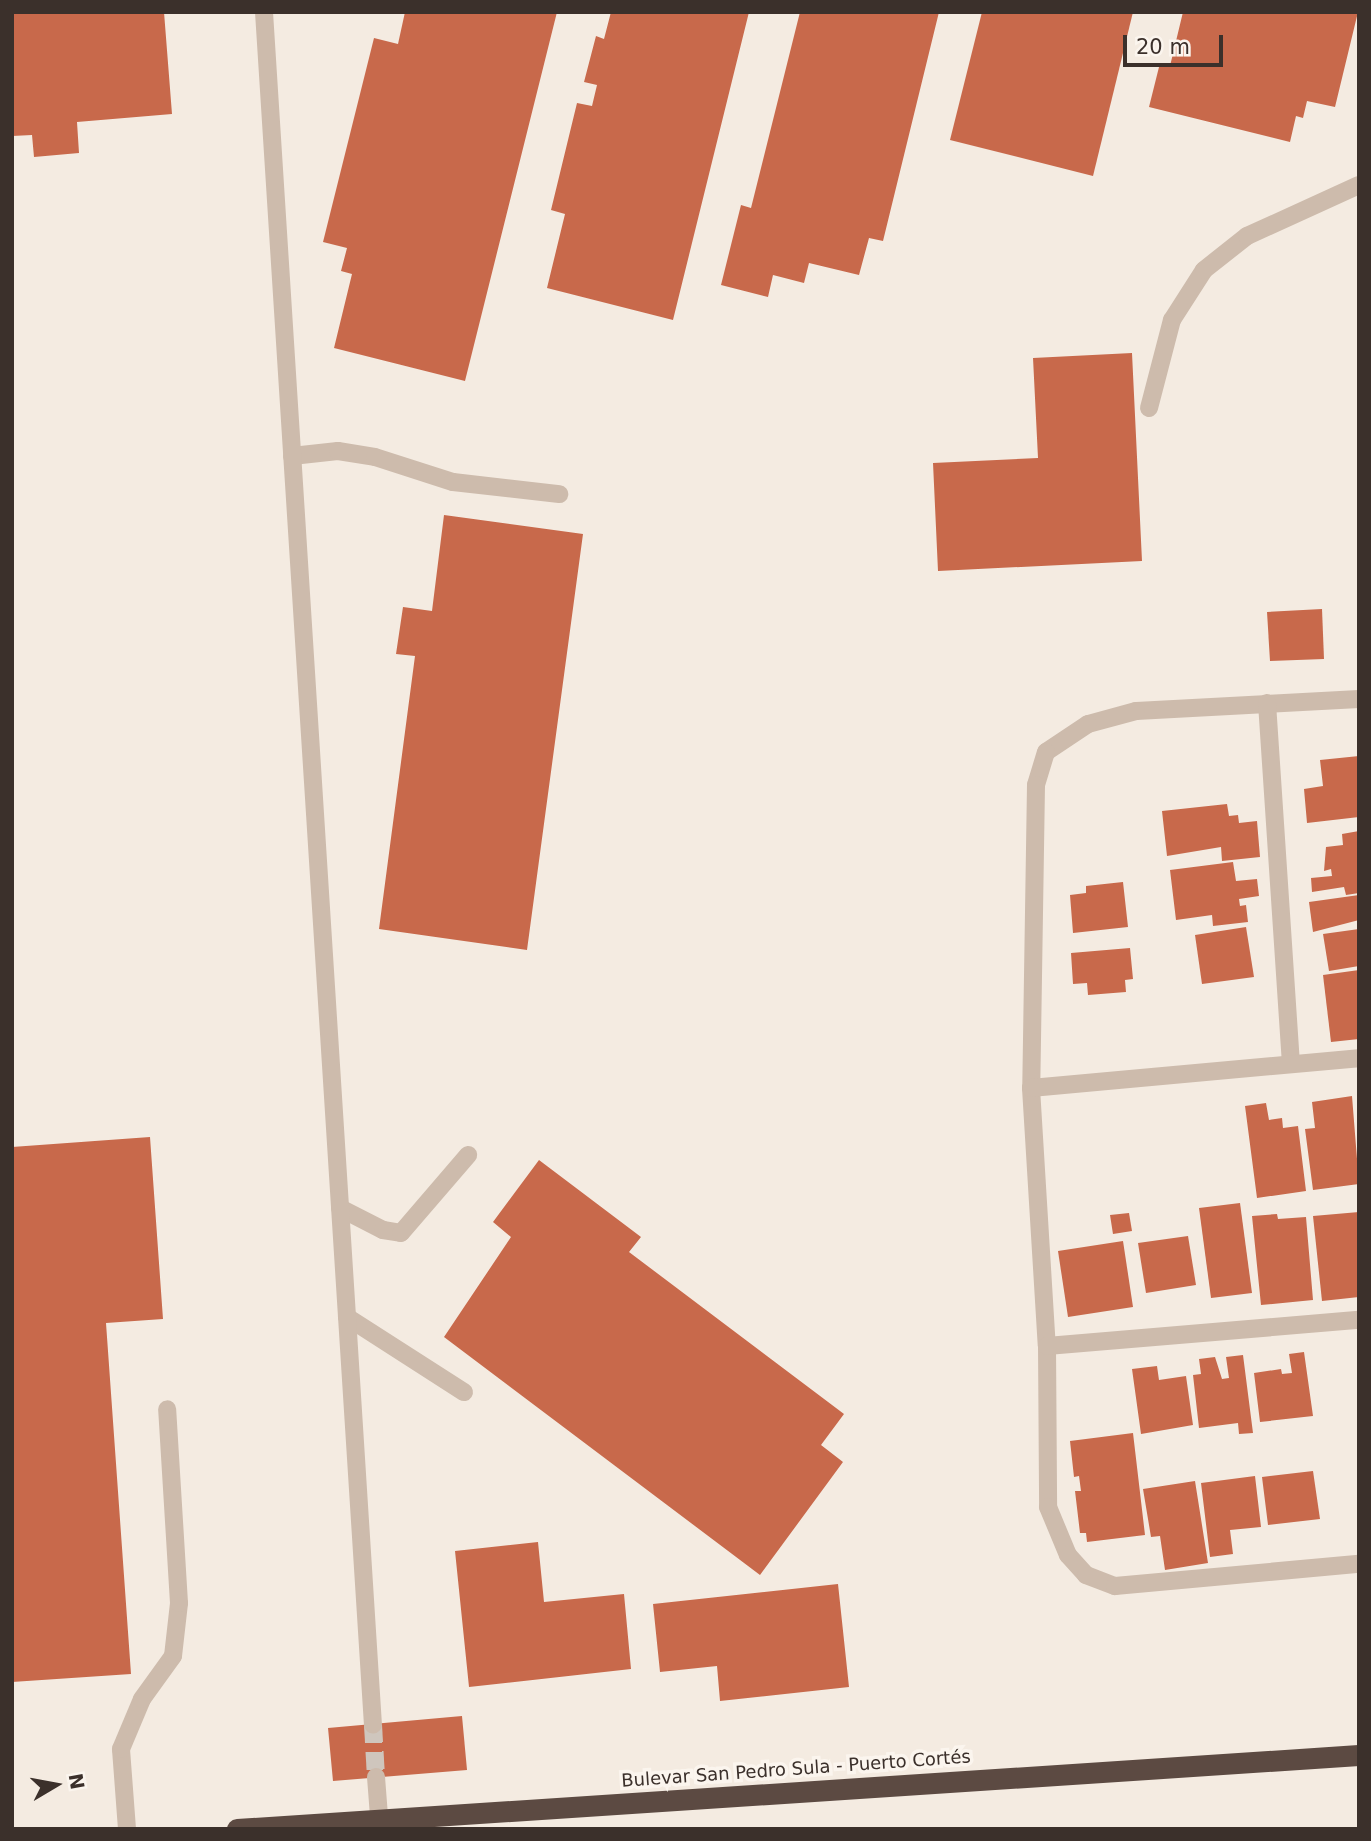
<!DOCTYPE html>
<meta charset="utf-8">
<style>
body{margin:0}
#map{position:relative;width:1371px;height:1841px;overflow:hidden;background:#f4ebe1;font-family:"DejaVu Sans",sans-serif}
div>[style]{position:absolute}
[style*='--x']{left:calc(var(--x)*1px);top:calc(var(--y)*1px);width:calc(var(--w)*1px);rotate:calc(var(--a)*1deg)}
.building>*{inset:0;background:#c8694b}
.street-tunnel>*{height:18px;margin-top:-9px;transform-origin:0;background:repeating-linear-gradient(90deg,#cfc6bd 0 18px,transparent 0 27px)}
.lane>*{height:18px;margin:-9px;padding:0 9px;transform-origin:9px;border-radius:9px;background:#cdbbac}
.street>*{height:18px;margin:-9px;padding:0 9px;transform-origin:9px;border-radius:9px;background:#cdbbac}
.highway>*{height:21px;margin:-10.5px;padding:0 10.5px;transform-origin:10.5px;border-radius:10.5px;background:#5c4a42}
span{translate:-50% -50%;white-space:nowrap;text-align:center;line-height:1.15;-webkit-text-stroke:7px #fbf5ee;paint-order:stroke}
.street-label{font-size:18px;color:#3b302b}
.frame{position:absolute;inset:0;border:14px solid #3b302b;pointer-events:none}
.north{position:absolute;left:21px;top:1750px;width:70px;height:70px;-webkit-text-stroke:5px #fbf5ee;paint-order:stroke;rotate:80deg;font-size:19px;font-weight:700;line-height:28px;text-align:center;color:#3b302b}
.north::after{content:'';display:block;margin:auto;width:24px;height:32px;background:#3b302b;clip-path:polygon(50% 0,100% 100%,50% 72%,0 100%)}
.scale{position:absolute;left:1123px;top:35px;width:100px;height:32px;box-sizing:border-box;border:4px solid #3b302b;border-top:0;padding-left:9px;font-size:21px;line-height:24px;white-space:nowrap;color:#3b302b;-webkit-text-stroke:5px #fbf5ee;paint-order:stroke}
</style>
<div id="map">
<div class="building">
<i style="clip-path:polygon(12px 12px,164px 12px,172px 114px,77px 122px,79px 153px,34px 157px,32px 135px,12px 136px)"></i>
<i style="clip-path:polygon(405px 12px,557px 12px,465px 381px,334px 348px,352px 274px,341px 271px,347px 248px,323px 242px,374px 38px,398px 44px)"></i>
<i style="clip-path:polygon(611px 12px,749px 12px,673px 320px,547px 288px,565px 214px,551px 210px,577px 103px,592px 106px,597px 85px,584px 82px,596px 36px,604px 39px)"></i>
<i style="clip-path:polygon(800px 12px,939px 12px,883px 241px,869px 238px,859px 275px,809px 263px,804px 283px,773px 275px,768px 297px,721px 285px,741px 205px,751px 208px)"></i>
<i style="clip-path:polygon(982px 12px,1133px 12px,1093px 176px,950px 140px)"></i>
<i style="clip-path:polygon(1183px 12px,1358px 12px,1335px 107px,1307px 101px,1303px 118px,1296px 116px,1290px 142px,1149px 107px,1160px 63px,1170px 66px)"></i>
<i style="clip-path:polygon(1132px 353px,1142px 561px,938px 571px,933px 463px,1038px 458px,1033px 358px)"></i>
<i style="clip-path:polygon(444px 515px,583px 534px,527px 950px,379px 929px,415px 656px,396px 654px,403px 607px,432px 611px)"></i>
<i style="clip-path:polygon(1322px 609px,1324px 659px,1270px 661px,1267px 612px)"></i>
<i style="clip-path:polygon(1359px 756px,1359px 817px,1307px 823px,1304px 789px,1323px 786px,1320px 760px)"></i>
<i style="clip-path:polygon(1227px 804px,1229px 816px,1238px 815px,1239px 823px,1257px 821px,1260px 857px,1222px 861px,1221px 847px,1167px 856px,1162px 811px)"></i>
<i style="clip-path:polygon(1359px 831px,1359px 893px,1346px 895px,1344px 887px,1312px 892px,1311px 878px,1332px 876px,1331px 869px,1324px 871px,1326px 847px,1343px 845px,1342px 834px)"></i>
<i style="clip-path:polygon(1233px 862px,1236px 881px,1257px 879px,1259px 896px,1239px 899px,1240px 906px,1246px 905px,1248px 922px,1213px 926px,1212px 915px,1176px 920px,1170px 870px)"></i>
<i style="clip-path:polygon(1123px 882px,1128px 927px,1073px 933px,1070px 895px,1086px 893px,1086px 886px)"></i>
<i style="clip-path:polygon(1359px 895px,1359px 920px,1313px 932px,1309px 902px)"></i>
<i style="clip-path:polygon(1246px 927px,1254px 977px,1202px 984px,1195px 935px)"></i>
<i style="clip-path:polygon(1359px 929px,1359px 966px,1329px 971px,1323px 934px)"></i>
<i style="clip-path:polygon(1130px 948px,1133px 979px,1125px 980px,1126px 992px,1088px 995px,1087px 983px,1073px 984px,1071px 953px)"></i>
<i style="clip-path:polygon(1359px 970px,1359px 1039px,1331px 1042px,1323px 975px)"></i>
<i style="clip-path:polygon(1352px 1096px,1359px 1184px,1313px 1190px,1305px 1129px,1315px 1128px,1312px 1102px)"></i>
<i style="clip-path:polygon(1266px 1103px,1269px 1120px,1282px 1118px,1283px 1128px,1298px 1126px,1306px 1191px,1257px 1198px,1245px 1106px)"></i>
<i style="clip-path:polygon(150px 1137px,163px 1319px,106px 1323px,131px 1674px,12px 1682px,12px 1147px)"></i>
<i style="clip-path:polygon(539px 1160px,641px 1237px,629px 1252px,844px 1414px,821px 1445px,843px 1462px,760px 1575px,444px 1337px,511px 1237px,493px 1222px)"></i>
<i style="clip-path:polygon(1240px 1203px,1252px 1293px,1211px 1298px,1199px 1208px)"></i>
<i style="clip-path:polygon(1359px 1212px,1359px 1297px,1322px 1301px,1313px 1216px)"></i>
<i style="clip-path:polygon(1129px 1213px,1132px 1231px,1113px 1234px,1110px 1215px)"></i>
<i style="clip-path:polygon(1277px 1214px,1278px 1219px,1306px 1217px,1313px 1300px,1261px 1305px,1252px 1216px)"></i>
<i style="clip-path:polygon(1188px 1236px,1196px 1285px,1146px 1293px,1138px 1243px)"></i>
<i style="clip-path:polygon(1123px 1241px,1133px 1307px,1068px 1317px,1058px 1251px)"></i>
<i style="clip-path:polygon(1304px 1352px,1313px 1416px,1260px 1422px,1254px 1373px,1281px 1369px,1282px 1374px,1292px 1373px,1289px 1354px)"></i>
<i style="clip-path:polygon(1243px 1355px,1253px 1433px,1239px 1434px,1238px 1423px,1199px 1428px,1193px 1375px,1201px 1374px,1199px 1359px,1215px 1357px,1222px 1379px,1229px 1378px,1226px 1357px)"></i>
<i style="clip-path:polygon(1157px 1366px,1159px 1380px,1186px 1376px,1193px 1425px,1141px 1434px,1132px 1369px)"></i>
<i style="clip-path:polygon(1133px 1433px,1145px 1535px,1087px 1542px,1086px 1533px,1080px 1533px,1075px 1491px,1081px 1491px,1079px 1476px,1074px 1477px,1070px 1441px)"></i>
<i style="clip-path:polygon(1313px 1471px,1320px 1519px,1268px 1525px,1262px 1477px)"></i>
<i style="clip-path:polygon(1255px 1476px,1261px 1527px,1230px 1530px,1233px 1554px,1210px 1557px,1201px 1483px)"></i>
<i style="clip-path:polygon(1195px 1481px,1208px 1563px,1165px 1570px,1160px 1536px,1151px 1537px,1143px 1489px)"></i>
<i style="clip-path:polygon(538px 1542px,544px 1602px,624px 1594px,631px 1669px,469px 1687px,455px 1551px)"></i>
<i style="clip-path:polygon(838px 1584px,849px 1687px,720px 1701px,717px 1666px,660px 1672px,653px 1604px)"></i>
<i style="clip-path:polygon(462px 1716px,467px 1770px,333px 1781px,328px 1728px)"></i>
</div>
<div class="street-tunnel">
<i style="--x:373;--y:1725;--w:52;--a:86.7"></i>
</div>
<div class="lane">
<i style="--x:1149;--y:408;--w:91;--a:-75.4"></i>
<i style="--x:1172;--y:320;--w:59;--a:-57.4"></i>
<i style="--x:1204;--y:270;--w:55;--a:-38.3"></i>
<i style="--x:1247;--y:236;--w:123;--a:-24.5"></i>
<i style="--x:292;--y:456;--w:46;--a:-6.2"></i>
<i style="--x:338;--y:451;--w:37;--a:9"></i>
<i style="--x:375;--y:457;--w:82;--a:17.8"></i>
<i style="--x:453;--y:482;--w:107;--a:6.5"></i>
<i style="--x:340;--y:1208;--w:48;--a:27.1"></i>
<i style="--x:383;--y:1230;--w:18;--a:9"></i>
<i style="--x:401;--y:1233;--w:103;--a:-49.3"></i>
<i style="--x:347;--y:1317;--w:139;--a:32.7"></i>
<i style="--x:127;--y:1829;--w:80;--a:-94.3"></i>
<i style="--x:121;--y:1749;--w:54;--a:-67.2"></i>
<i style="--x:142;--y:1699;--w:53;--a:-54.2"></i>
<i style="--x:173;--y:1656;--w:53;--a:-83.5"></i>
<i style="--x:179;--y:1603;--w:194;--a:-93.5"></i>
</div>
<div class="street">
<i style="--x:264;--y:12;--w:1716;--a:86.36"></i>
<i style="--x:1359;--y:699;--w:223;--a:176.9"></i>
<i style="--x:1136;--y:711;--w:50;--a:164.8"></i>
<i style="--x:1088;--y:724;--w:50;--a:146.3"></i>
<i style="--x:1046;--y:752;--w:34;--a:107"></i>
<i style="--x:1036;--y:785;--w:303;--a:90.9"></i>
<i style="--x:1031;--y:1088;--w:258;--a:86.5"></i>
<i style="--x:1047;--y:1346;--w:161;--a:89.6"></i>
<i style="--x:1048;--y:1507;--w:52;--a:67.4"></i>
<i style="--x:1068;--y:1555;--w:27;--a:48"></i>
<i style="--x:1086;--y:1575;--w:31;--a:21"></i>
<i style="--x:1115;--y:1586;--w:245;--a:-5.2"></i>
<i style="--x:1267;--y:703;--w:360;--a:86.2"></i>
<i style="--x:1031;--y:1088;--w:329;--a:-5.2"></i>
<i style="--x:1047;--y:1346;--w:313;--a:-4.8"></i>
<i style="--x:376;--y:1777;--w:52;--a:85.6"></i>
</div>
<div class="highway">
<i style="--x:237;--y:1829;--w:1124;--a:-3.77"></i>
</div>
<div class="street-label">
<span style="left:796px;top:1769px;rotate:-4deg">Bulevar San Pedro Sula - Puerto Cortés</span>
</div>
<div class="frame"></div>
<div class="north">N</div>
<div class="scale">20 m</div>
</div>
